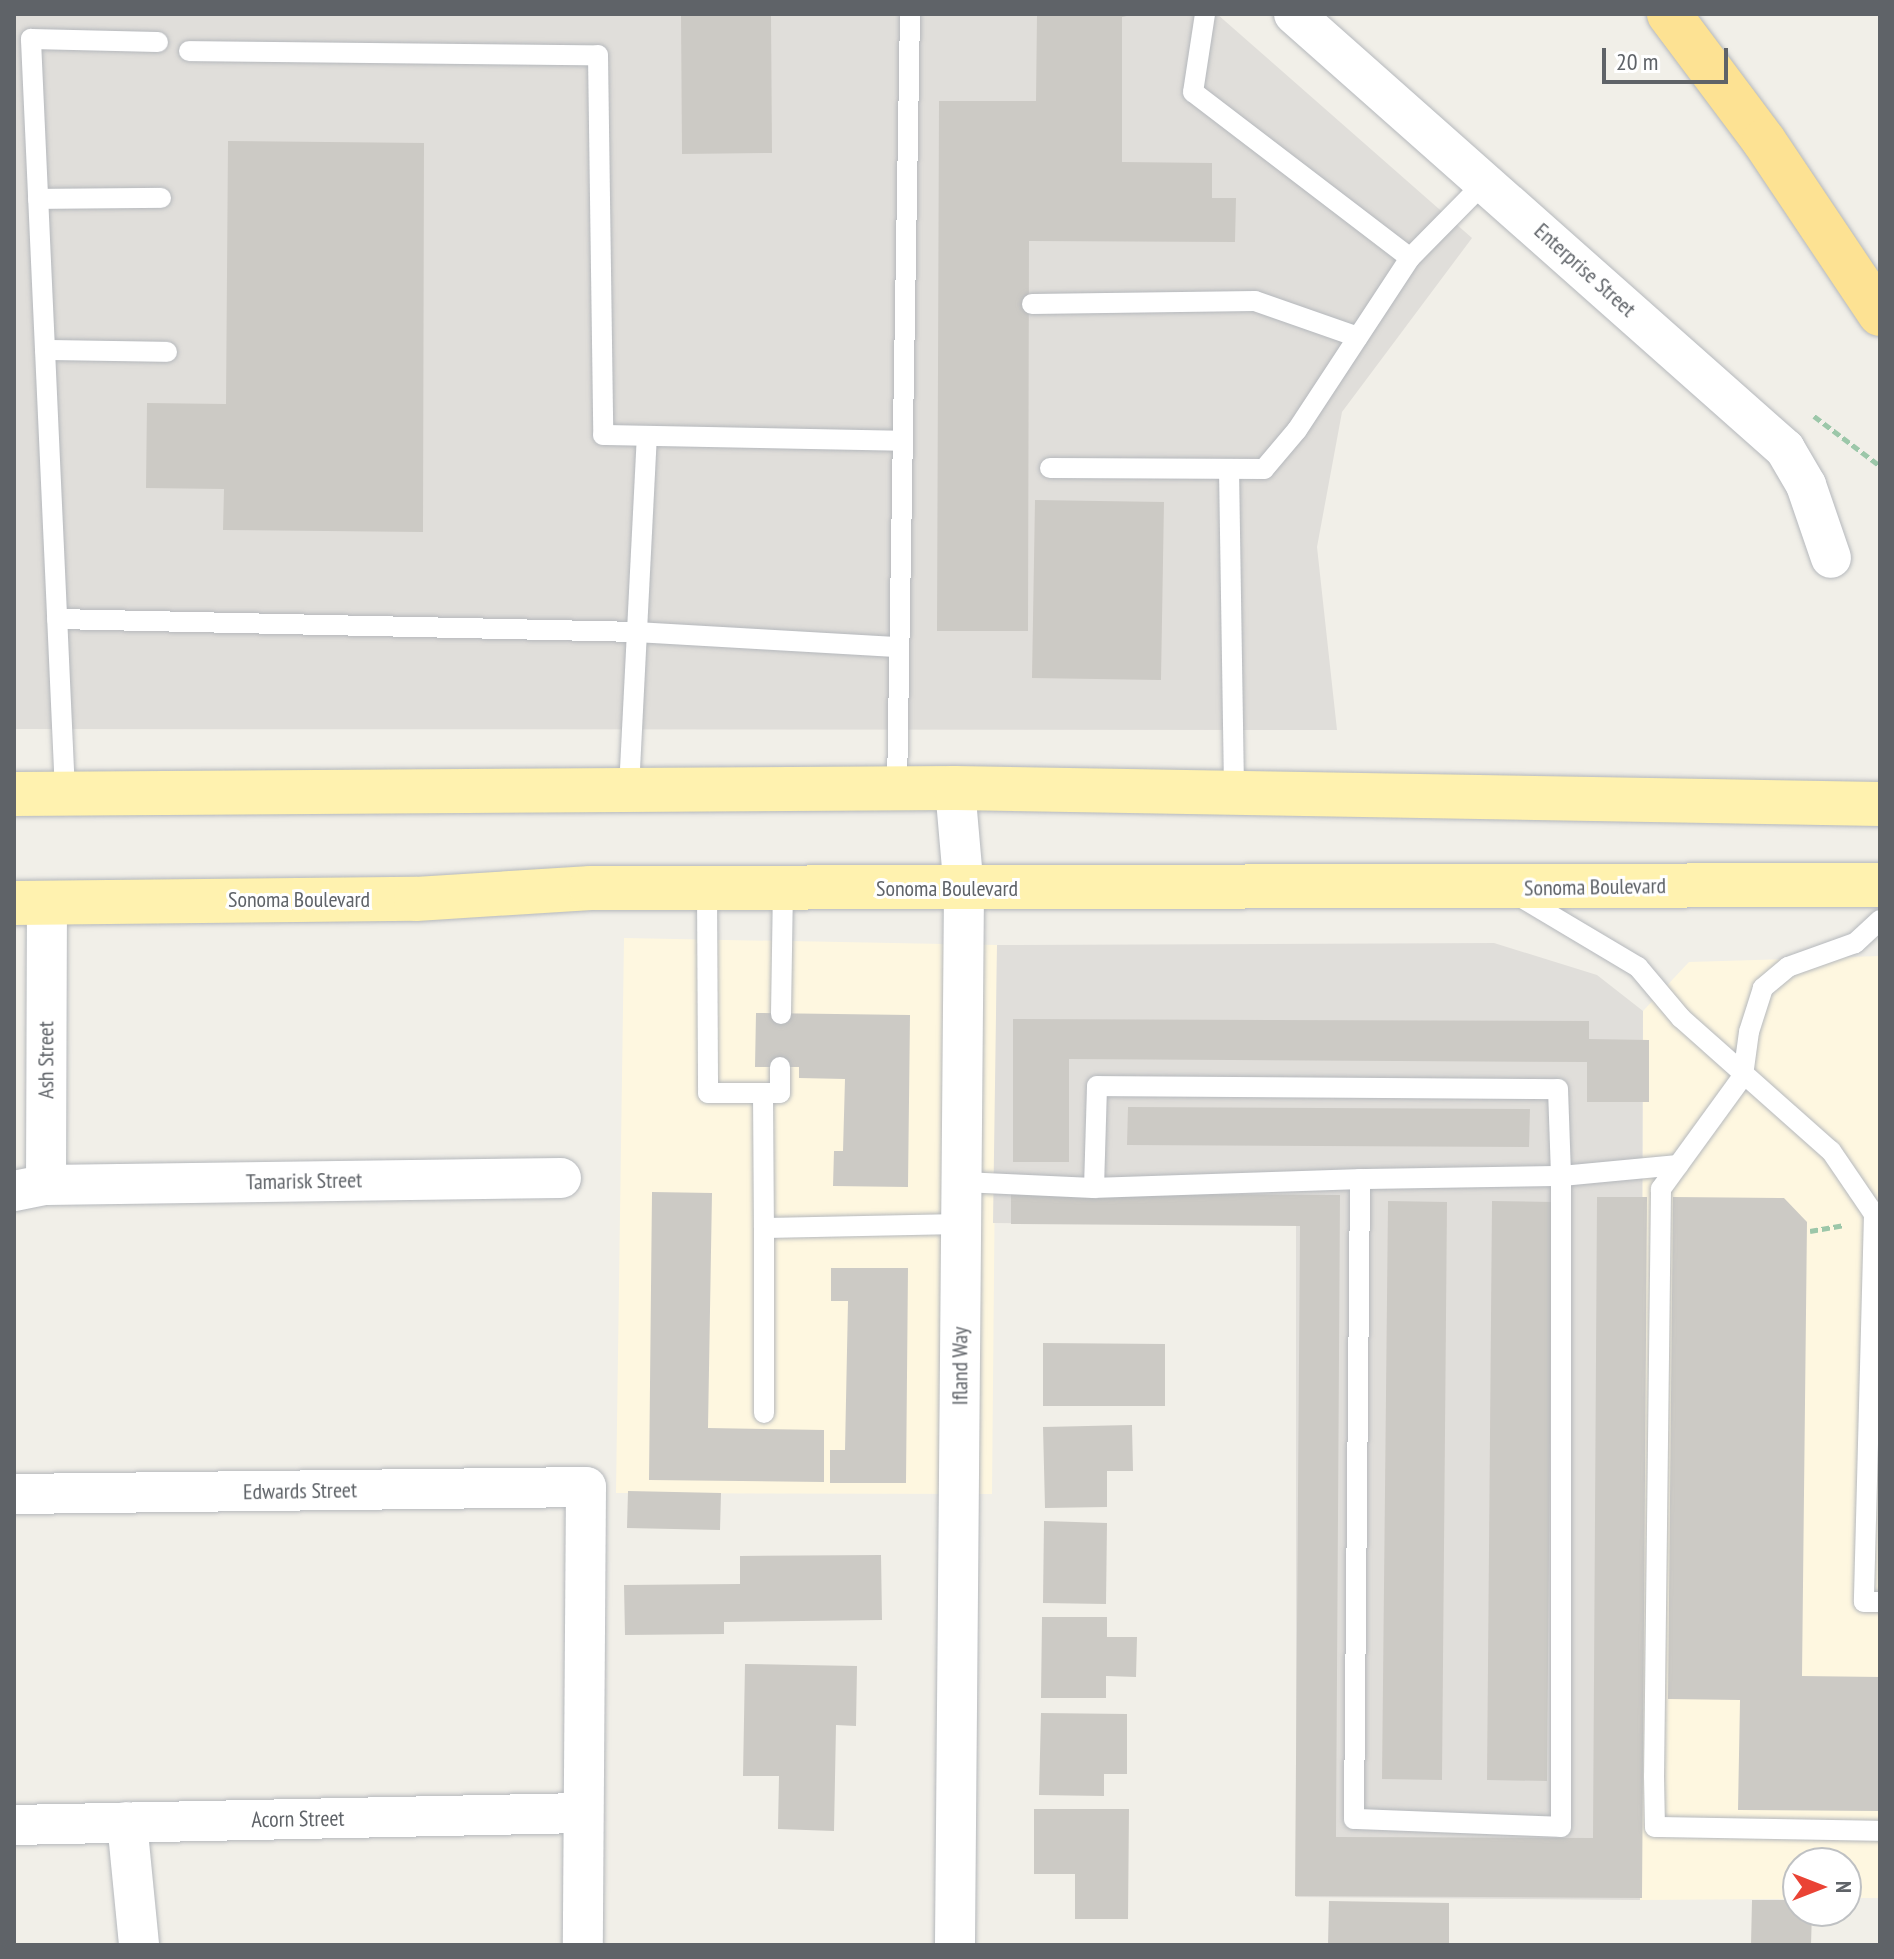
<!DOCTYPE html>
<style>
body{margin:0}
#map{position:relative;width:1894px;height:1959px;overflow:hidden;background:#f1efe8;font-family:"PT Sans Narrow",sans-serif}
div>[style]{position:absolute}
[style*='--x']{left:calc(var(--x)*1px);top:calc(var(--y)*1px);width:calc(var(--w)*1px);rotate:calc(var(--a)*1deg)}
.commercial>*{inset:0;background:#fef7e0}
.industrial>*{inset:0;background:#e0deda}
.building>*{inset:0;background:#cccac5}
.path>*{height:5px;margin-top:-2.5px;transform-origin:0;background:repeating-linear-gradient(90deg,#9cc7a9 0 8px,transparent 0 12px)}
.roads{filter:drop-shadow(0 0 2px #b5b8bc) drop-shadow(0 0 2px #b5b8bc)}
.service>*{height:20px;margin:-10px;padding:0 10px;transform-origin:10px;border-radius:10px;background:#fff}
.minor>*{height:40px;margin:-20px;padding:0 20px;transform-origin:20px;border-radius:20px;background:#fff}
.primary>*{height:44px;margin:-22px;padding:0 22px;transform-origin:22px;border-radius:22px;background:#fff2af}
.motorway>*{height:44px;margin:-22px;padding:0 22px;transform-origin:22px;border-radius:22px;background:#fde293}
span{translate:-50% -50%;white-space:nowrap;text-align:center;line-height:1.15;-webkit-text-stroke:6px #fff;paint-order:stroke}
.street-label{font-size:22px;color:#5f6368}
.frame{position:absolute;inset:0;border:16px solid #5f6368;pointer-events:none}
.north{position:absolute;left:1782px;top:1847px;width:80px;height:80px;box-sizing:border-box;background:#fff;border:2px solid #bfc1c3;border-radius:50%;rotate:90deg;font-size:22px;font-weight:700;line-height:32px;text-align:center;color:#5f6368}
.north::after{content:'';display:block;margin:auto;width:28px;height:36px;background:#ea4335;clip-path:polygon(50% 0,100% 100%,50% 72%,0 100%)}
.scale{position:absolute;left:1602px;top:48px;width:126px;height:36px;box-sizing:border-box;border:4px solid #5f6368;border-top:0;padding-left:10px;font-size:24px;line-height:28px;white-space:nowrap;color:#5f6368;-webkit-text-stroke:6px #fff;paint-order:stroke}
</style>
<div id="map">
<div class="commercial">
<i style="clip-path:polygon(624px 938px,997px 945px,992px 1494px,616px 1493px)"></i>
<i style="clip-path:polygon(1880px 956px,1880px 1898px,1846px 1898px,1846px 1863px,1798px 1863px,1798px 1899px,1640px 1900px,1643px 1011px,1689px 962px)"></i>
</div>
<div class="industrial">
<i style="clip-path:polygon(14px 14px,1217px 14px,1472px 238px,1342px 412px,1317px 547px,1337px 730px,14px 729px)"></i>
<i style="clip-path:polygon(1494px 943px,1597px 975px,1643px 1011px,1640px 1900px,1296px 1897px,1296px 1225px,993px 1223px,997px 945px)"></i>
</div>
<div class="building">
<i style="clip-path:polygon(681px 14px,771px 14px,772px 153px,682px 154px)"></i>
<i style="clip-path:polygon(1037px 14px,1136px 14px,1122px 17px,1122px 162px,1212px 163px,1212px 198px,1236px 198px,1235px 242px,1029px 241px,1028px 631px,937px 631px,939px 101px,1036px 101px)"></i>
<i style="clip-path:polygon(228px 141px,424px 143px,423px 532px,223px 530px,224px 489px,146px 488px,147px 403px,226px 404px)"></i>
<i style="clip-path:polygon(1035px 500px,1164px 502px,1161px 680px,1032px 678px)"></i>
<i style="clip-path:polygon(756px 1013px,910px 1015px,908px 1187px,833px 1186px,834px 1151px,843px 1151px,845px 1079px,799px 1078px,799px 1067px,755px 1067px)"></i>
<i style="clip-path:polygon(1013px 1019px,1589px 1021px,1589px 1039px,1649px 1040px,1649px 1102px,1587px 1102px,1587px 1062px,1069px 1059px,1069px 1162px,1013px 1162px)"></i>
<i style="clip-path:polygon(1128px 1107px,1530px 1109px,1529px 1147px,1127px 1145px)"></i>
<i style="clip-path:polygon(652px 1192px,712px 1193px,708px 1428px,824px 1430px,824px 1482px,649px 1480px)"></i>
<i style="clip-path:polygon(1011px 1193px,1340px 1195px,1336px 1837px,1593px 1838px,1597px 1197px,1647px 1197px,1642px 1898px,1295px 1896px,1300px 1226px,1011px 1224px)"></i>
<i style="clip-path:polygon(1673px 1197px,1784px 1198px,1807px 1222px,1802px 1676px,1880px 1677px,1880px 1811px,1738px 1810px,1740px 1700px,1668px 1699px)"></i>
<i style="clip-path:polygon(1388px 1201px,1447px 1202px,1442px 1780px,1382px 1779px)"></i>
<i style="clip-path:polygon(1492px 1201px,1552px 1202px,1547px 1781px,1487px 1780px)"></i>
<i style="clip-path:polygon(831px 1268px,908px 1268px,906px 1483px,830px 1483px,830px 1450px,845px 1450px,848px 1301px,831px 1301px)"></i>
<i style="clip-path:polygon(1043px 1343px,1165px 1344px,1165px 1406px,1043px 1406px)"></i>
<i style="clip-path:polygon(1132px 1425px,1133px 1471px,1107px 1471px,1107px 1507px,1045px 1508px,1043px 1427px)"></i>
<i style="clip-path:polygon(628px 1491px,721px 1493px,720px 1530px,627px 1528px)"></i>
<i style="clip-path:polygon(1044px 1521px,1107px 1523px,1106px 1604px,1043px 1603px)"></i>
<i style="clip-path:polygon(881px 1555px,882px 1620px,724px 1622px,724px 1634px,625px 1635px,624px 1585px,740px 1584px,740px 1556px)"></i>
<i style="clip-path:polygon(1042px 1617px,1107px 1617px,1107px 1637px,1137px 1637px,1136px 1677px,1106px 1676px,1106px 1698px,1041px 1698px)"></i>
<i style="clip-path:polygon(745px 1664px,857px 1666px,856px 1726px,836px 1725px,834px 1831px,778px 1829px,779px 1776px,743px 1776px)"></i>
<i style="clip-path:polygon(1041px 1713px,1127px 1714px,1127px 1774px,1104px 1774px,1104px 1796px,1039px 1795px)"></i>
<i style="clip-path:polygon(1034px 1809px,1129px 1809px,1128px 1919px,1075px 1919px,1075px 1874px,1034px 1874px)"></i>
<i style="clip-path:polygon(1752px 1900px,1798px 1900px,1798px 1911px,1812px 1911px,1811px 1945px,1751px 1945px)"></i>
<i style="clip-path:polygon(1329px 1901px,1449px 1903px,1449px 1945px,1328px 1945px)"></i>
</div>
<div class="path">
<i style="--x:1814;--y:416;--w:83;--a:37.1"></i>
<i style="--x:1810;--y:1231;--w:35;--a:-10"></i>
</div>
<div class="roads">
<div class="service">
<i style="--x:1205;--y:14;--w:79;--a:98.7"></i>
<i style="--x:1193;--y:92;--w:273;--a:37.4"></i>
<i style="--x:1410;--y:258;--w:107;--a:-45.4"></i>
<i style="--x:189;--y:51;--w:409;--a:0.6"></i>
<i style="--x:598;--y:55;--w:380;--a:89.2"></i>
<i style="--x:603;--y:435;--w:300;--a:1.1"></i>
<i style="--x:38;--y:199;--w:123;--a:-0.5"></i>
<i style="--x:1032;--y:304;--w:223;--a:-0.8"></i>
<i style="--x:1255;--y:301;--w:109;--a:19.3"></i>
<i style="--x:45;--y:350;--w:122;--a:0.9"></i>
<i style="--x:1050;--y:468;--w:214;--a:0.3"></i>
<i style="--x:1264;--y:469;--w:51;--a:-49.8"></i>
<i style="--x:1297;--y:430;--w:206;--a:-56.7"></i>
<i style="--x:1229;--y:469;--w:324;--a:89.1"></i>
<i style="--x:57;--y:619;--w:580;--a:1.28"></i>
<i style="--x:637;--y:632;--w:262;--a:3.3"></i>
<i style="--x:897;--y:788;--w:774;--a:-89.04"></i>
<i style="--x:629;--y:789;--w:353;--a:-87.1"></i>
<i style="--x:65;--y:792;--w:754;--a:-92.59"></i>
<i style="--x:31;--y:39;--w:127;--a:1.4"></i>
<i style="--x:707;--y:889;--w:204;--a:89.7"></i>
<i style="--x:708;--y:1093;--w:72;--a:0"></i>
<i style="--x:780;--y:1093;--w:26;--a:-90"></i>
<i style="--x:1517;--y:895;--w:141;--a:30.8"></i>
<i style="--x:1638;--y:967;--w:67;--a:49.9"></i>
<i style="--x:1681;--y:1018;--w:200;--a:41.6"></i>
<i style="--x:1831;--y:1151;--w:76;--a:55.7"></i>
<i style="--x:1874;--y:1214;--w:388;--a:91.5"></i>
<i style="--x:1864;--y:1602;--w:16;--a:0"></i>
<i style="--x:1880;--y:920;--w:34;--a:137"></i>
<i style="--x:1855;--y:943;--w:71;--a:160.3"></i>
<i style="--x:1788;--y:967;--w:33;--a:140"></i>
<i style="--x:1763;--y:988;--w:46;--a:107.7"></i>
<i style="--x:1749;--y:1032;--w:44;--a:97.8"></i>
<i style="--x:1743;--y:1076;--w:140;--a:126"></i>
<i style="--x:1661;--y:1189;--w:587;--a:90.68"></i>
<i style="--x:1654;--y:1776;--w:51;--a:88.9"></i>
<i style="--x:1655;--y:1827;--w:225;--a:1"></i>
<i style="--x:781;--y:1014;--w:125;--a:-89.1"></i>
<i style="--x:763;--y:1093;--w:135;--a:89.6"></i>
<i style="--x:962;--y:1182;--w:132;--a:2.6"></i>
<i style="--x:1094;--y:1188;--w:102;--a:-88.3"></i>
<i style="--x:1097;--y:1086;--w:461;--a:0.4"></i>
<i style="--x:1558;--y:1089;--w:87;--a:88"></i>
<i style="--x:1561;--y:1176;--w:201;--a:179.1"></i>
<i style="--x:1360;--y:1179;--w:640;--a:90.54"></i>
<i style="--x:1354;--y:1819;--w:207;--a:2.2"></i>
<i style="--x:1561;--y:1827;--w:651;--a:-90"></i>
<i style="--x:1561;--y:1176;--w:118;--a:-5.4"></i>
<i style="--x:1094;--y:1188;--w:266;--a:-1.9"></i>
<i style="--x:764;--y:1413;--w:185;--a:-90"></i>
<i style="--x:764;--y:1228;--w:198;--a:-1.2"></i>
</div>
<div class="minor">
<i style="--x:1294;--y:14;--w:656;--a:41.54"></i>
<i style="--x:1785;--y:449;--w:42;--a:59.7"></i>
<i style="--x:1806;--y:485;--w:77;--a:71.1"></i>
<i style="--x:955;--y:788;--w:102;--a:85"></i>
<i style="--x:964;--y:890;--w:1055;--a:90.49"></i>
<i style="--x:46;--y:1185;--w:284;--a:-89.8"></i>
<i style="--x:14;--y:1191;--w:33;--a:-11"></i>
<i style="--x:46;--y:1185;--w:515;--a:-0.78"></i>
<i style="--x:14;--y:1494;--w:572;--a:-0.7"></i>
<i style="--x:586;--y:1487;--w:458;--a:90.4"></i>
<i style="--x:127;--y:1822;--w:124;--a:84.4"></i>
<i style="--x:14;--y:1825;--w:568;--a:-1.21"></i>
</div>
<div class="primary">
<i style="--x:14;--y:794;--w:941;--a:-0.37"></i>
<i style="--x:955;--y:788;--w:925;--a:0.99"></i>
<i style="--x:14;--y:903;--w:402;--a:-0.6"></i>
<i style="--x:416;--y:899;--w:175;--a:-3.6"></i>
<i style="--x:591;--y:888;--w:1289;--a:-0.13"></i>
</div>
<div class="motorway">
<i style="--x:1669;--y:14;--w:159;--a:53.2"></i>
<i style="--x:1764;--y:141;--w:208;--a:56.2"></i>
</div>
</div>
<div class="street-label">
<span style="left:1585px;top:270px;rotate:42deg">Enterprise Street</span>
<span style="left:1595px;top:887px;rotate:-1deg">Sonoma Boulevard</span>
<span style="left:947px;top:889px">Sonoma Boulevard</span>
<span style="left:299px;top:900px">Sonoma Boulevard</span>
<span style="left:46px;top:1060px;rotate:-90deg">Ash Street</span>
<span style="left:304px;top:1181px;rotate:-1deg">Tamarisk Street</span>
<span style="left:960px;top:1366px;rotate:-90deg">Ifland Way</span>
<span style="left:300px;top:1491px;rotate:-1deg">Edwards Street</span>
<span style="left:298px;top:1819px;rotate:-1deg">Acorn Street</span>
</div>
<div class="frame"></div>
<div class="north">N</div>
<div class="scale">20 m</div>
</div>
